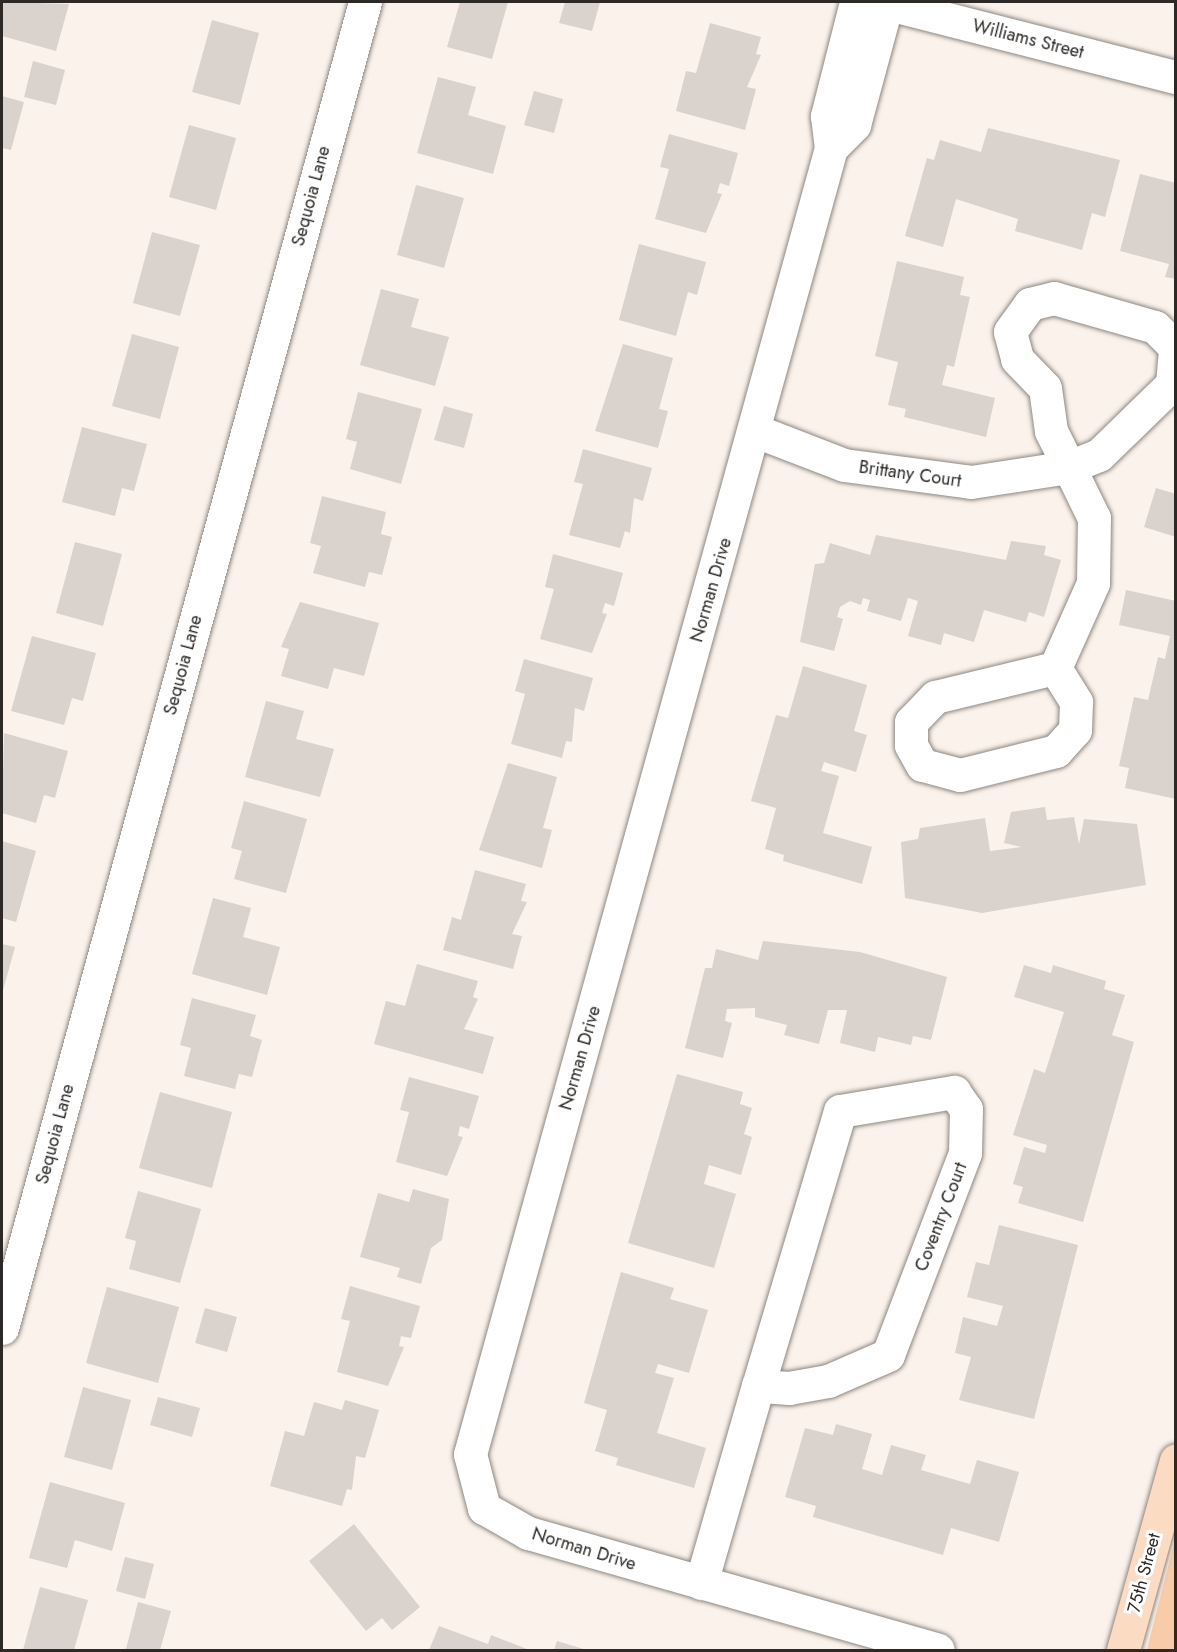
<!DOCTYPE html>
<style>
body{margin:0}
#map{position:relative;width:1177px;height:1652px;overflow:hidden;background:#faf2eb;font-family:Jost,sans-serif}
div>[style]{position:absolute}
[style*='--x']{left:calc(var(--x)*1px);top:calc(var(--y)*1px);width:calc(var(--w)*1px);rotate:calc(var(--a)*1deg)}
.green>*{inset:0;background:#f8cca8}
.building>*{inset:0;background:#dad2cc}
.roads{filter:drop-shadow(0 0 2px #8e8781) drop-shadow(0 0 2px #8e8781)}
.minor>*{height:33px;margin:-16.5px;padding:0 16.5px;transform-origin:16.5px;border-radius:16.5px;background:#fff}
.major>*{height:33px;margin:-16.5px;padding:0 16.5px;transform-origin:16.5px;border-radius:16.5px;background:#fbdbc1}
span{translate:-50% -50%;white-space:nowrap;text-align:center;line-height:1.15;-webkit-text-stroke:6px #fff;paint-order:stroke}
.street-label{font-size:18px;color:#2c2926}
.frame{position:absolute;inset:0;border:3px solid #2c2926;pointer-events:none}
</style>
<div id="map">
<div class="green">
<i style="clip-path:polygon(1175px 1540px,1175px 1650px,1146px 1650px,1147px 1649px)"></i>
</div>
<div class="building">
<i style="clip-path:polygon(2px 2px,69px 4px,56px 51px,2px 36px)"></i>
<i style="clip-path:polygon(460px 2px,508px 2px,492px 59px,447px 47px)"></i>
<i style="clip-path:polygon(565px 2px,600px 2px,592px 31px,559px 23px)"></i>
<i style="clip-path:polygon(212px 20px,259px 33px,240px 105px,192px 92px)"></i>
<i style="clip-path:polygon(710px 23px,761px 37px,756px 54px,761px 55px,747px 87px,756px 89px,745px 130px,676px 111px,686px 71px,696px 73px)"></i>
<i style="clip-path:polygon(33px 61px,65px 70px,56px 105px,24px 97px)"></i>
<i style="clip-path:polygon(438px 77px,476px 87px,468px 115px,506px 126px,493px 174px,417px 153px)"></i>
<i style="clip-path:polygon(534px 91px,563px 99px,554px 133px,524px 125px)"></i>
<i style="clip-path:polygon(2px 96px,24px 102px,11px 150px,2px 148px)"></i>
<i style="clip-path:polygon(189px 125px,236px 138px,216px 210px,169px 197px)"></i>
<i style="clip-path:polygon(988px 128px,1120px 160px,1105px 217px,1092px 213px,1082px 250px,1015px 231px,1018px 219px,956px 199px,943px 247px,905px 236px,927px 158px,934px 160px,940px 140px,981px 152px)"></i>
<i style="clip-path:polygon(669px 134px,738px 153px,729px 186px,720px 183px,717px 193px,722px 194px,706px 233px,655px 219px,669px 169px,660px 167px)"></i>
<i style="clip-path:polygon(1140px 174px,1176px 183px,1176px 279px,1165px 277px,1169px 264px,1120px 251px)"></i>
<i style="clip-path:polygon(416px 185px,464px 198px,444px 268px,397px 255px)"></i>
<i style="clip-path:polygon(152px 232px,200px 245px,180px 316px,133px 303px)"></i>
<i style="clip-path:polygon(639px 244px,706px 262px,697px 295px,688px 292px,676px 336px,619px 320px)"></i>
<i style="clip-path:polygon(897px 261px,964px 277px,960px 295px,970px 297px,954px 367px,947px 365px,942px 385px,995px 398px,986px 437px,904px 417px,906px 409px,888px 405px,898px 362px,875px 356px)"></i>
<i style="clip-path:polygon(381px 289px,419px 299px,411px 327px,449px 337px,435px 386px,360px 365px)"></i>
<i style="clip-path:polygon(132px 334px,179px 347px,160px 419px,112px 406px)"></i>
<i style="clip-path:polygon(623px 344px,673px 358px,659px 409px,668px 411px,658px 448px,595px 431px)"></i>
<i style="clip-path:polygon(358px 392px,422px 409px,401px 484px,350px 469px,357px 442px,346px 439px)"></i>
<i style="clip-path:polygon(444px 406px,473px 414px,464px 448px,434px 440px)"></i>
<i style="clip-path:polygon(82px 427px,147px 444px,134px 491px,122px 488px,115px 516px,62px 502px)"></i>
<i style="clip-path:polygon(583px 449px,652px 468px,643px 501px,634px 498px,630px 533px,625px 531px,620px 548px,569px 535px,583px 484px,574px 482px)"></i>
<i style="clip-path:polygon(1156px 488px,1176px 494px,1176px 537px,1144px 527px)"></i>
<i style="clip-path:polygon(322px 496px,386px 512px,381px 534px,392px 537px,382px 575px,369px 572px,365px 587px,313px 573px,321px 546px,310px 543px)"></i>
<i style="clip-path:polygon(876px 535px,1006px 560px,1011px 541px,1046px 546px,1044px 555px,1061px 560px,1044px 617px,1029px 612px,1026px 622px,984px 610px,974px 642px,944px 633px,941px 645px,908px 636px,918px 601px,908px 598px,901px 621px,867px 611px,870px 600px,863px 598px,861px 605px,850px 601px,840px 607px,837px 617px,843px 619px,834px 651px,800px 642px,815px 564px,824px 563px,830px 543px,870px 555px)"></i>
<i style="clip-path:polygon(75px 542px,122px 554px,103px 626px,56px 613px)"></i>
<i style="clip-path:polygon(553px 554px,623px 573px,614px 606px,605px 603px,602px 613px,607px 614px,592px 653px,540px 639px,554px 589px,545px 587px)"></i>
<i style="clip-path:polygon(1126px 590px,1176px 601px,1176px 799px,1125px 788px,1129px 768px,1119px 766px,1134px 697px,1148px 700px,1158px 657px,1165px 659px,1170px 636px,1119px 625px)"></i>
<i style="clip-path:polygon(300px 602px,379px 623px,364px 676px,334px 668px,328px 689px,281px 676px,289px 649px,281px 647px)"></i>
<i style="clip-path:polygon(32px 636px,96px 653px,83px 701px,72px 698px,64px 725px,11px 711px)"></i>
<i style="clip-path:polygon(524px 659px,593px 678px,584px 711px,575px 708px,572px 742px,566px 741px,562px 758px,511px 744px,525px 694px,515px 691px)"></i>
<i style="clip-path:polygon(803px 666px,867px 685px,854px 731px,867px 735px,856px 772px,824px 762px,821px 771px,839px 776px,823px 833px,872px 847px,862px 884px,783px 861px,784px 855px,765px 849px,776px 808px,751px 801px,776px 715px,788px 718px)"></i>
<i style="clip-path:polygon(266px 701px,304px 711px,296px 739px,334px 749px,320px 797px,245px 777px)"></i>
<i style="clip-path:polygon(4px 733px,68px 751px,55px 798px,44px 795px,36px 823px,2px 813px)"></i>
<i style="clip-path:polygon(508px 763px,557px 777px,543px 828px,552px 830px,542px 868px,479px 850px)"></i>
<i style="clip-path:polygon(244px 801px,307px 819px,286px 893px,234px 879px,242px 851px,231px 848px)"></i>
<i style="clip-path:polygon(1045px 807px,1047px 820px,1074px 817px,1079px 844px,1084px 819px,1137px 824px,1146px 885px,982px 913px,905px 898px,901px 842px,918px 839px,920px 828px,985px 818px,990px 851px,1021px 847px,1004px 843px,1011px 812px)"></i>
<i style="clip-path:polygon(2px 841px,36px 851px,16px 922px,2px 918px)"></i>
<i style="clip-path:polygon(475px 870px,526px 884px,521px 901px,527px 902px,512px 934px,522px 936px,513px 969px,443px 950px,452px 917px,461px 920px)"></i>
<i style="clip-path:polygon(213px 898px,251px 908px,243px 937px,280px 947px,267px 995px,192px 974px)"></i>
<i style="clip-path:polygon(763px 941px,860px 952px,947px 977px,931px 1040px,913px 1036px,911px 1045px,878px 1037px,875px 1052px,840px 1043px,847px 1010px,828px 1010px,819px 1044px,784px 1035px,787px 1025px,755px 1017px,755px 1008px,727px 1009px,725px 1021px,732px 1023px,723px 1058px,685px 1048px,705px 968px,712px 968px,716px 949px,758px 960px)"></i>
<i style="clip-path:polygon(2px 944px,15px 947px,2px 994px)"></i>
<i style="clip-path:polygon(417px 964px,478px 981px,473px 997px,478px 999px,464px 1029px,494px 1037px,483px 1074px,374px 1044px,386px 1001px,405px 1006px)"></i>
<i style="clip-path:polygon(1024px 965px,1051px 973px,1053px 965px,1106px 981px,1104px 989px,1125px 995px,1112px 1035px,1134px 1042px,1083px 1222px,1018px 1203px,1023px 1187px,1013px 1184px,1024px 1147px,1045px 1153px,1047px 1145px,1013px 1135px,1034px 1069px,1045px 1073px,1064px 1012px,1014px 997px)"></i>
<i style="clip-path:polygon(192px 998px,256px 1015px,250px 1036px,262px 1040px,252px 1077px,239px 1074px,235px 1089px,184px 1076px,191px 1048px,180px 1045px)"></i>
<i style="clip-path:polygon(677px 1074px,743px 1092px,740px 1104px,752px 1108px,744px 1134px,752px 1137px,741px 1175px,709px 1165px,704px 1184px,736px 1194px,714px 1268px,628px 1243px)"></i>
<i style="clip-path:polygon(409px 1077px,479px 1096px,469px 1129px,460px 1126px,458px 1136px,463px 1137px,447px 1176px,396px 1162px,409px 1112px,400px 1110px)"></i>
<i style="clip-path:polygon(160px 1092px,232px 1112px,212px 1188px,139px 1168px)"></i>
<i style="clip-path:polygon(413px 1189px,449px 1199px,442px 1240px,431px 1248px,421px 1284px,397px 1277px,400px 1268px,360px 1257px,378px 1193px,409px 1202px)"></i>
<i style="clip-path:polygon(138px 1191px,201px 1209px,180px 1283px,129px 1269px,136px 1241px,125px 1238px)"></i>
<i style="clip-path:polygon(999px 1225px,1078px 1245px,1034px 1419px,959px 1400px,971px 1357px,955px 1353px,963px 1317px,997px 1326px,1003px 1306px,967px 1297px,976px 1262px,989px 1265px)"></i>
<i style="clip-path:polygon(621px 1272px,674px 1288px,670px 1299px,708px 1310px,689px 1373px,658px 1364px,655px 1373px,674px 1378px,657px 1433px,706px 1448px,694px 1488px,616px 1465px,618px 1458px,595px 1451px,607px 1410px,584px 1403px)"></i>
<i style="clip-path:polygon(350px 1286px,420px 1306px,411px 1338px,401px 1336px,399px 1346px,404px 1347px,388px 1386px,337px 1372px,350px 1321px,341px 1319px)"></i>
<i style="clip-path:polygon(107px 1287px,179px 1307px,158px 1383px,86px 1363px)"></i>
<i style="clip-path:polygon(205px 1308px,237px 1317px,227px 1352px,195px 1343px)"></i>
<i style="clip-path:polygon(83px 1387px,131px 1400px,112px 1470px,64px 1457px)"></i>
<i style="clip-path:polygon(158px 1397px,200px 1408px,192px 1437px,150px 1425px)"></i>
<i style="clip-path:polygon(345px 1400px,379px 1410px,365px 1458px,356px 1456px,352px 1490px,347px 1489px,342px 1506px,270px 1486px,285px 1431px,304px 1436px,314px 1402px,342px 1410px)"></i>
<i style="clip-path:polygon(836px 1424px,872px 1434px,862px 1469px,882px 1475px,891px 1445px,926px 1455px,921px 1470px,970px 1484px,977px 1460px,1019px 1472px,999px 1542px,951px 1528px,943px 1555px,813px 1517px,816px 1506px,785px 1497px,805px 1428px,833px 1435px)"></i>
<i style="clip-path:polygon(50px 1482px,125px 1503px,112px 1551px,75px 1540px,67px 1568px,29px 1558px)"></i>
<i style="clip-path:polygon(354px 1524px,420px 1607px,392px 1630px,382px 1618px,366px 1631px,309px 1561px)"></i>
<i style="clip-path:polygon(125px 1557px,154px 1564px,145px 1599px,116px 1591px)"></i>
<i style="clip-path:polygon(40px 1587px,88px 1600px,74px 1650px,23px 1650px)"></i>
<i style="clip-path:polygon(138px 1602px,171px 1611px,160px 1650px,126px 1649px)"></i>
<i style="clip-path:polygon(439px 1626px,488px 1644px,491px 1635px,527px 1649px,429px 1650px)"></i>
<i style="clip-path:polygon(557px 1641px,587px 1650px,554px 1650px)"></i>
</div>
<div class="roads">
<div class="minor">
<i style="--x:856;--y:2;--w:118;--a:104.3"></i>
<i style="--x:827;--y:116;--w:32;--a:83"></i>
<i style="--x:831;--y:148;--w:1355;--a:105.45"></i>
<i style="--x:470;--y:1454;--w:56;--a:75.5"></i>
<i style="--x:484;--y:1508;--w:51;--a:29.6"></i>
<i style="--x:528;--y:1533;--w:426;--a:15.9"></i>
<i style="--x:881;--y:2;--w:304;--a:14.3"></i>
<i style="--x:831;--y:148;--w:33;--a:-45"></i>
<i style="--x:854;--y:125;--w:126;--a:-74.9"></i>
<i style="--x:756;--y:431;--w:94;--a:21.1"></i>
<i style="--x:844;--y:465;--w:128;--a:7.6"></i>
<i style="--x:971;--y:482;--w:99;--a:-8.7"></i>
<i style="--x:1069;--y:467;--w:32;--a:-22"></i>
<i style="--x:1099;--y:455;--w:102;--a:-44.2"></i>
<i style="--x:1172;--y:384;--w:37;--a:-85"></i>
<i style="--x:1175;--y:347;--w:28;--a:-135"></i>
<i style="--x:1155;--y:327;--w:105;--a:-164"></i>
<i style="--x:1054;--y:298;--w:25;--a:166"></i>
<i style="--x:1030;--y:304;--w:34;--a:126"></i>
<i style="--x:1010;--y:332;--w:28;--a:75"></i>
<i style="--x:1017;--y:359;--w:40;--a:46"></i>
<i style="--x:1045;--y:388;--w:43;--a:82.1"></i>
<i style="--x:1051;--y:431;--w:40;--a:63.4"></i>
<i style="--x:1069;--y:467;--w:57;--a:63.9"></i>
<i style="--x:1094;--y:518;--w:65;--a:90.9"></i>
<i style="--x:1093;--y:583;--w:93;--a:114.1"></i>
<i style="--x:1055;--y:668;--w:40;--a:58"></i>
<i style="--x:1076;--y:702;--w:28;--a:92"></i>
<i style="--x:1075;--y:730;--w:28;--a:132"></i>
<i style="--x:1056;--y:751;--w:99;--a:166"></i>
<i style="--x:960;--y:775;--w:39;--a:-165"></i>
<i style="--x:922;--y:765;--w:23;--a:-119"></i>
<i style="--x:911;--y:745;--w:23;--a:-90"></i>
<i style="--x:911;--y:722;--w:35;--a:-46"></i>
<i style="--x:935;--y:697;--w:123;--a:-13.6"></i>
<i style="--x:954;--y:1092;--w:21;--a:55"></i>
<i style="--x:966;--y:1109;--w:44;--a:91.3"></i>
<i style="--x:965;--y:1153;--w:216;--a:110.9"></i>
<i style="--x:888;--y:1355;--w:65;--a:156.6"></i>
<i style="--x:828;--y:1381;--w:40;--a:170"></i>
<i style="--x:789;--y:1388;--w:31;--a:-176"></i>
<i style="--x:758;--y:1386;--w:287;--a:-73.4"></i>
<i style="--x:840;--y:1111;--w:116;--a:-9.5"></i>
<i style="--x:2;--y:1328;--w:1375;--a:-74.69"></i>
<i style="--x:701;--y:1583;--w:205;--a:-73.9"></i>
</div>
<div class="major">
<i style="--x:1123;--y:1650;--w:197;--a:-74.4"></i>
</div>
</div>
<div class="street-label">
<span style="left:1028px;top:39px;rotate:14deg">Williams Street</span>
<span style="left:311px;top:196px;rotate:-75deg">Sequoia Lane</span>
<span style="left:910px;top:474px;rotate:8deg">Brittany Court</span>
<span style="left:711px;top:590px;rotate:-74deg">Norman Drive</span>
<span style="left:183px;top:665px;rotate:-75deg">Sequoia Lane</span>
<span style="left:580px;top:1058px;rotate:-74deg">Norman Drive</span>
<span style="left:55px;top:1134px;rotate:-75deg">Sequoia Lane</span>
<span style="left:941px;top:1217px;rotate:-69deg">Coventry Court</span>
<span style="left:584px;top:1549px;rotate:17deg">Norman Drive</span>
<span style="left:1144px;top:1573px;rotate:-75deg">75th Street</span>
</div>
<div class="frame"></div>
</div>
